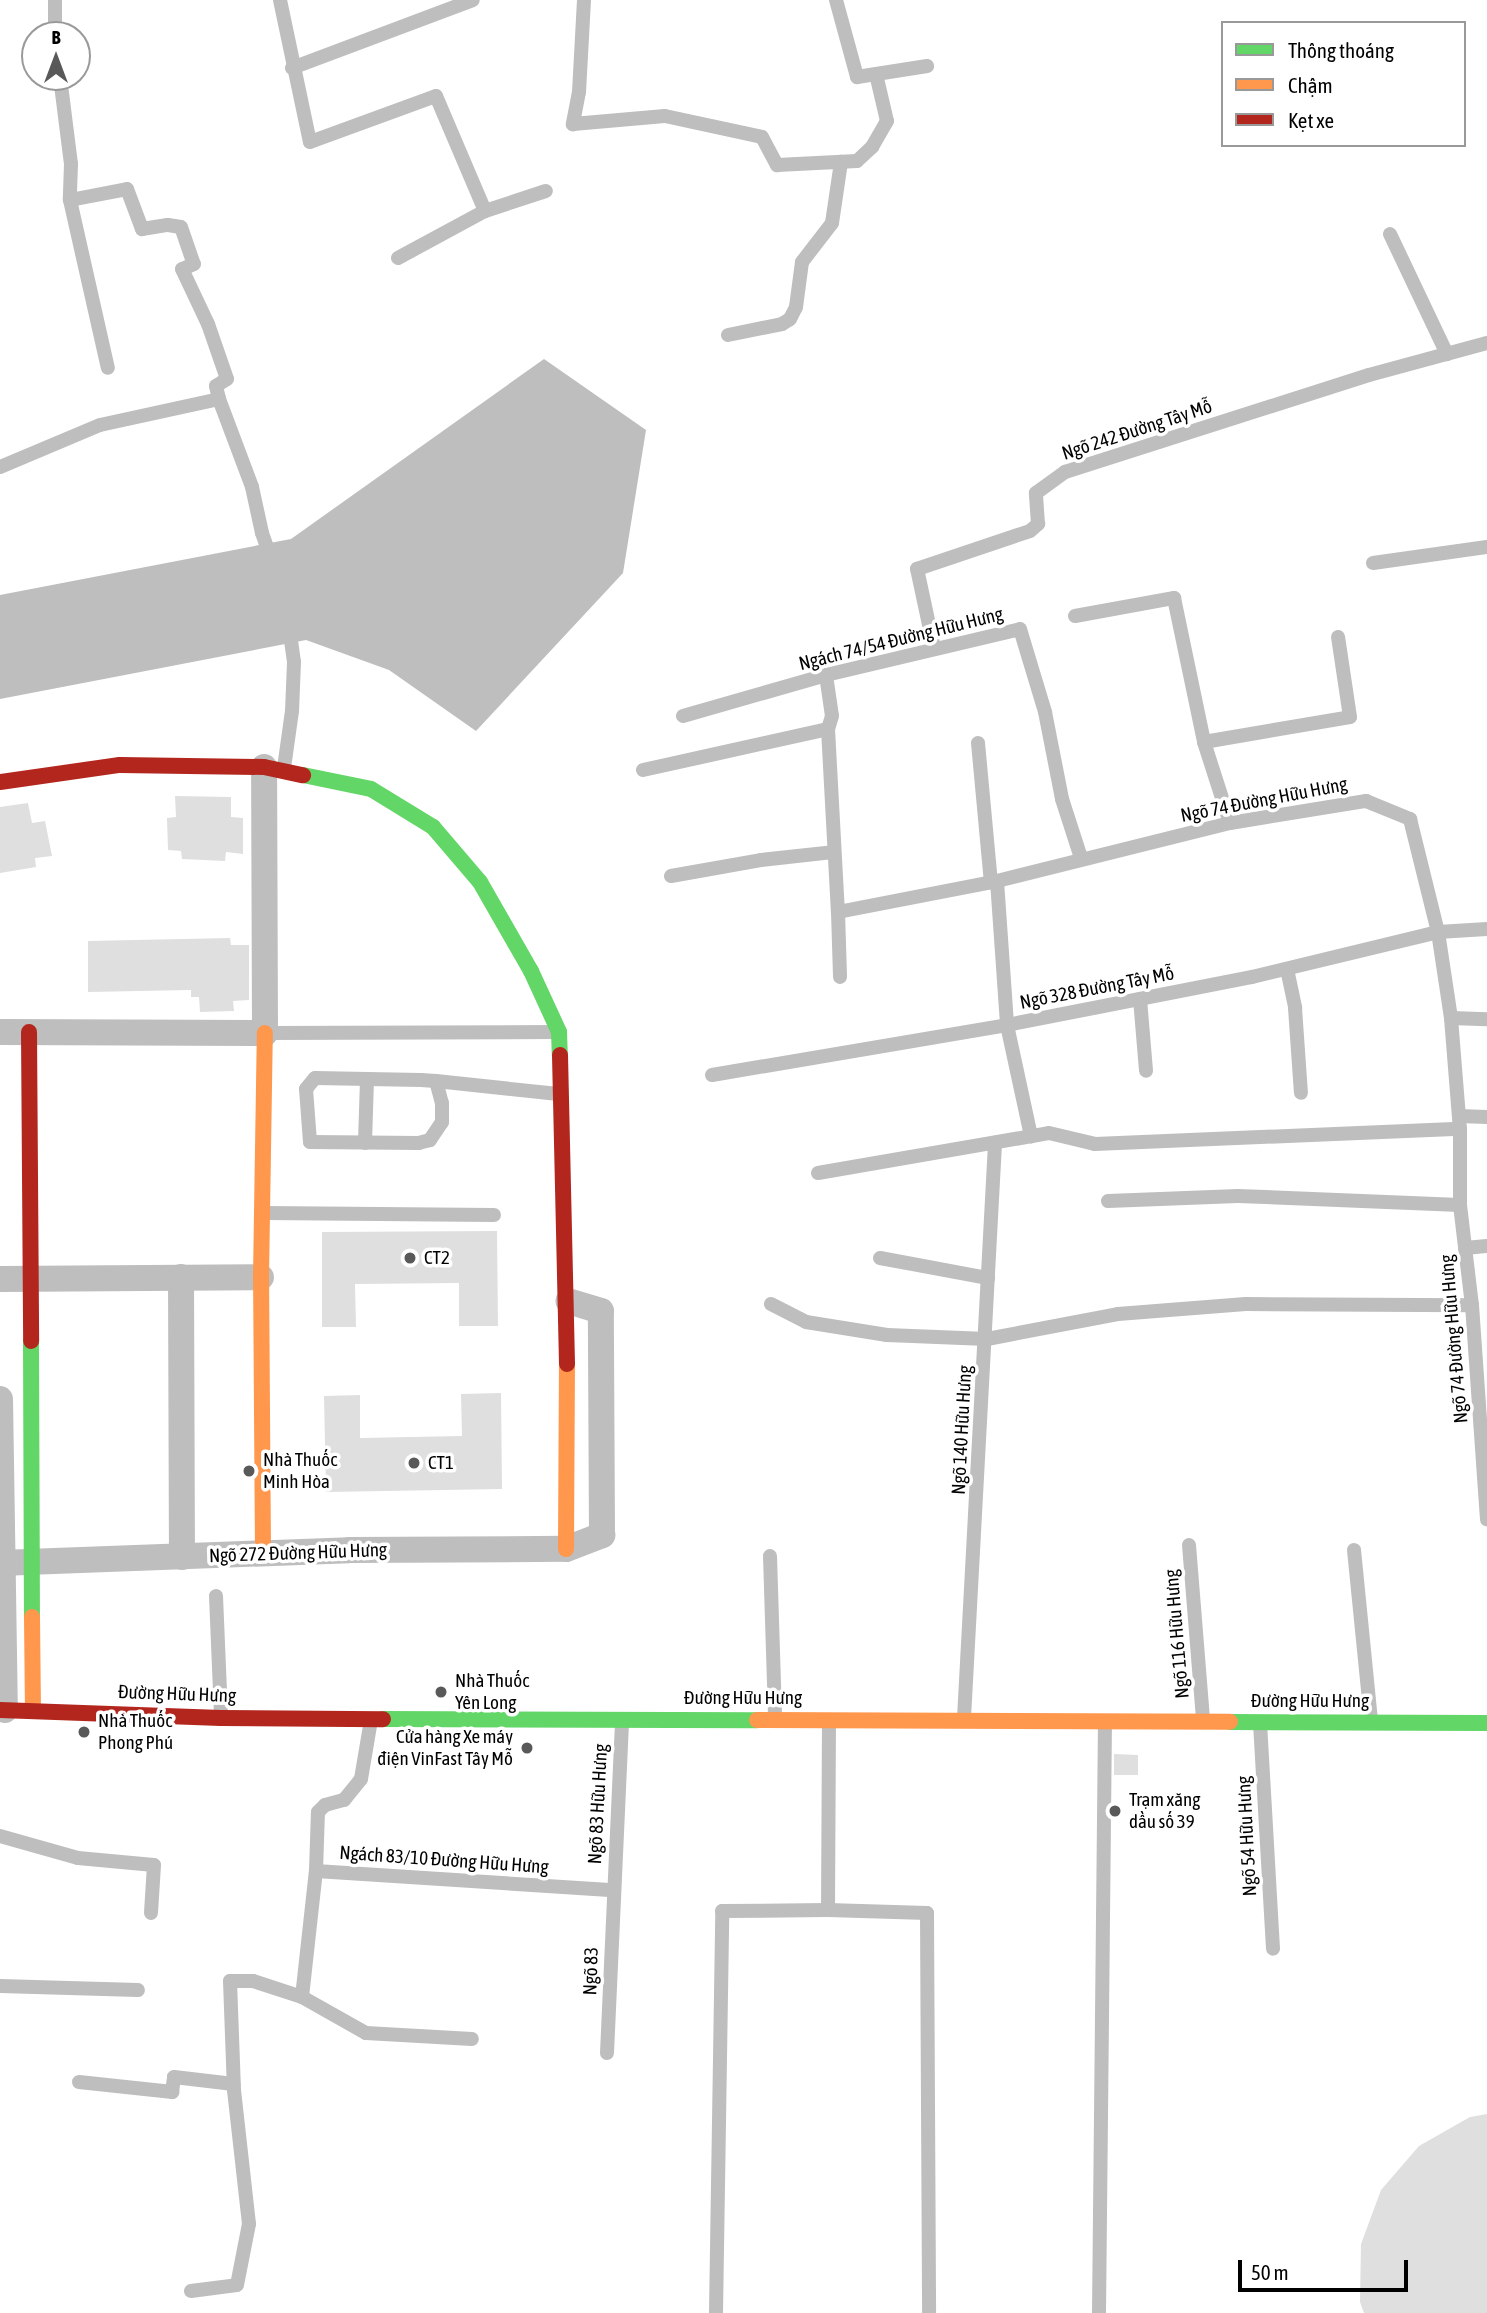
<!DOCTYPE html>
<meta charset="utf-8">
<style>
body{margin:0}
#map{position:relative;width:1487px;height:2313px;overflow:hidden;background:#fff;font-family:"Asap Condensed",sans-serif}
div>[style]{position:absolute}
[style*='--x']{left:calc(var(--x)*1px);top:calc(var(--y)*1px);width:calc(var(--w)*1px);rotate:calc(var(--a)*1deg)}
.water>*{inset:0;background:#bebebe}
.building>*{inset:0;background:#dfdfdf}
.lane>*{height:14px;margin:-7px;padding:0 7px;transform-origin:7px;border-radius:7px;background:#bebebe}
.street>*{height:26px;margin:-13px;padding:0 13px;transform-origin:13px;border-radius:13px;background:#bebebe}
.fast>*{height:16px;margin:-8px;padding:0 8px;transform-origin:8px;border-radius:8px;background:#63d668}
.slow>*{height:16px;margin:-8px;padding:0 8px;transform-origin:8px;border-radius:8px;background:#ff974d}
.jam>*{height:16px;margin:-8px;padding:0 8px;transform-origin:8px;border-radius:8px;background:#b3261e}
.dots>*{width:19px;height:19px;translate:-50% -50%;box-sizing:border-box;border:4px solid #fff;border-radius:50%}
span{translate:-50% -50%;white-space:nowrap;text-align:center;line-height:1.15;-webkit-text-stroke:7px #fff;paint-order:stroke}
.street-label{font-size:19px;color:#000}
.poi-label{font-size:19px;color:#000}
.left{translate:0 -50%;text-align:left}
.right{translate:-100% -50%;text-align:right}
.legend{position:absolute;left:1221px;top:21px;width:245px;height:126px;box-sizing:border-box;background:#fff;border:2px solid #999;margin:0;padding:9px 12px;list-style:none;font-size:21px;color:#000}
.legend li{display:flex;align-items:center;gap:14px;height:35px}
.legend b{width:35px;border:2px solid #999}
.north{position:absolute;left:21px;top:21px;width:70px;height:70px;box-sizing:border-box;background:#fff;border:2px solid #999;border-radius:50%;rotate:0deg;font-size:19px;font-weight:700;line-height:28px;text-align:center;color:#000}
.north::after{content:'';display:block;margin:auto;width:24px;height:32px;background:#595959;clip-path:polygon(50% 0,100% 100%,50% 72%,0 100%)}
.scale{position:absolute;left:1238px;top:2260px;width:170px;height:32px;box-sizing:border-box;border:4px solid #000;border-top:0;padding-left:9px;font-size:21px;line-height:24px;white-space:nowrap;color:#000;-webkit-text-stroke:5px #fff;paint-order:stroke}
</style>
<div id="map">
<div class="water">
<i style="clip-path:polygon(544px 359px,646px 430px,623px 573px,476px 731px,389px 670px,306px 640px,0 699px,0 595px,291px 539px)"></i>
</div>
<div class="building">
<i style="clip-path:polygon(175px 796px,231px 797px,231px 817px,243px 818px,243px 854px,226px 852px,225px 861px,182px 859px,181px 851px,168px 850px,167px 818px,176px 817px)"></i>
<i style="clip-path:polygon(28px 803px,32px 823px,45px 821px,52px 856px,35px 858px,36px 867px,0 873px,0 807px)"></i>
<i style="clip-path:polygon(230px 938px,231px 945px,249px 945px,249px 1000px,233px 1001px,234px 1011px,200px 1012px,199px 997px,191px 997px,191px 990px,88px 992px,88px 941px)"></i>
<i style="clip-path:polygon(497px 1231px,498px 1326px,459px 1326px,459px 1283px,355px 1284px,356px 1327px,322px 1327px,322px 1232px)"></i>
<i style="clip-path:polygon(501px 1393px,502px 1489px,326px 1492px,324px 1396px,360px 1395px,360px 1438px,462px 1436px,461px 1394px)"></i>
<i style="clip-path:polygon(1114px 1754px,1138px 1755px,1138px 1775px,1114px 1775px)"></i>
<i style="clip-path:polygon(1487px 2114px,1487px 2313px,1364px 2313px,1360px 2302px,1361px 2244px,1381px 2190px,1419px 2146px,1470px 2117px)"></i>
</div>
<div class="lane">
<i style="--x:280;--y:0;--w:145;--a:78.1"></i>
<i style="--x:310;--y:142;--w:134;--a:-20.1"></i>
<i style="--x:436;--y:96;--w:125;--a:66.9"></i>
<i style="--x:584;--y:0;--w:92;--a:93.1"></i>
<i style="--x:579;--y:92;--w:33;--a:101"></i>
<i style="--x:573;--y:124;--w:92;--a:-5"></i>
<i style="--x:665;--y:116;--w:99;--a:12.2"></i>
<i style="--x:762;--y:137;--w:32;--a:62"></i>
<i style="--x:777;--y:165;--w:80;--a:-2.9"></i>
<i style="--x:857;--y:161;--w:21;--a:-43"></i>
<i style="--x:872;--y:147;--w:30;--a:-60"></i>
<i style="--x:887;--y:121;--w:48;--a:-103.2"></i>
<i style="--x:836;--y:0;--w:80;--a:74.7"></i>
<i style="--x:857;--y:77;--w:71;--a:-8.9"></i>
<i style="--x:55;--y:35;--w:35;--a:-90"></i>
<i style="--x:292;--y:68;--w:193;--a:-20.6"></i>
<i style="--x:60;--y:77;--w:88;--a:82.8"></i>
<i style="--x:71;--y:164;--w:36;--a:92"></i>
<i style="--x:70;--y:200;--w:172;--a:77.3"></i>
<i style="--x:70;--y:200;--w:58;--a:-10.9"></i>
<i style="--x:127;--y:189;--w:43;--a:69.4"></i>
<i style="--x:142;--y:229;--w:26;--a:-9"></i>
<i style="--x:168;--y:225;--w:13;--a:9"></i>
<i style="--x:181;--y:227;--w:39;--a:71"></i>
<i style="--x:194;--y:264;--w:13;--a:157"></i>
<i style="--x:182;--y:269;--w:61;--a:64.7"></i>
<i style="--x:208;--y:324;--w:58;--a:70.9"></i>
<i style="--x:227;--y:379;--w:13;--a:148"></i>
<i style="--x:216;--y:386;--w:13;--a:77"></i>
<i style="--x:219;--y:399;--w:94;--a:69.4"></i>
<i style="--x:252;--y:487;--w:47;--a:77.7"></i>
<i style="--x:262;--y:533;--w:69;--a:70.5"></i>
<i style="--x:285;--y:598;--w:65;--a:82"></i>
<i style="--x:294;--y:662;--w:49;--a:92.3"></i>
<i style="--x:292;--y:711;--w:58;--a:98"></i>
<i style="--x:1390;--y:234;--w:133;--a:64.6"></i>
<i style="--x:398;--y:258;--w:99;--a:-28.4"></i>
<i style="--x:485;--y:211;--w:64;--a:-18.2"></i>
<i style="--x:728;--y:335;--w:55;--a:-11.5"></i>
<i style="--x:782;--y:324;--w:9;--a:-32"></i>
<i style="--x:790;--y:319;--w:13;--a:-63"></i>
<i style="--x:796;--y:307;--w:45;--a:-82.4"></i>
<i style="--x:802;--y:262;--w:49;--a:-52.4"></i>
<i style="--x:832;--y:223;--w:62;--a:-81.6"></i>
<i style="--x:0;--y:467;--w:108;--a:-22.8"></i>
<i style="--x:100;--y:425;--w:122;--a:-12.3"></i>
<i style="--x:1373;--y:563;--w:115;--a:-8"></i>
<i style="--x:1075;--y:616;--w:101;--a:-10.3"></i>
<i style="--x:1174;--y:598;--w:147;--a:78.2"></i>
<i style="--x:1204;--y:742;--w:85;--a:72.2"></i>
<i style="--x:934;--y:648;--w:81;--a:-102.1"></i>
<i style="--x:917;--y:569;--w:119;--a:-18.6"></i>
<i style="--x:1030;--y:531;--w:11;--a:-41"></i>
<i style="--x:1038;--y:524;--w:31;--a:-94"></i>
<i style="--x:1036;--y:493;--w:36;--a:-36"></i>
<i style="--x:1065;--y:472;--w:319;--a:-17.7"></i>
<i style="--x:1369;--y:375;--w:122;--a:-15.2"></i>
<i style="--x:826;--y:675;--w:41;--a:81.7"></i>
<i style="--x:832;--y:716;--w:14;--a:107"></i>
<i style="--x:828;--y:729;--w:183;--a:86.9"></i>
<i style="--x:838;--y:912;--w:162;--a:-11"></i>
<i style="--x:997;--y:881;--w:240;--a:-14"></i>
<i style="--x:1230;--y:823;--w:138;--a:-9.2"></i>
<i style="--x:1366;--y:801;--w:48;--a:22.2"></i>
<i style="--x:1410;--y:819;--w:116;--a:76.1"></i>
<i style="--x:1438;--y:932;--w:87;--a:81.4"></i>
<i style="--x:1451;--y:1018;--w:111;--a:85.4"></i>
<i style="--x:1460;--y:1129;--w:76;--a:90"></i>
<i style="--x:1460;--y:1205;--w:101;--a:83.2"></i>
<i style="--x:1472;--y:1305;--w:215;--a:86"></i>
<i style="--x:683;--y:716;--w:149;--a:-16"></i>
<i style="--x:826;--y:675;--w:199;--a:-13.3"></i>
<i style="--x:1020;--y:629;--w:87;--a:73.2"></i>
<i style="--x:1045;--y:712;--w:89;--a:78.9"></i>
<i style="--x:1062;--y:799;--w:62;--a:72.1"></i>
<i style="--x:1204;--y:742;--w:148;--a:-9.7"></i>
<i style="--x:1350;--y:717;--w:81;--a:-98.5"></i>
<i style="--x:978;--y:743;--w:140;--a:84.7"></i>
<i style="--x:643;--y:770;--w:189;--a:-12.5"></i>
<i style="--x:671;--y:876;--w:91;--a:-10.1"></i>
<i style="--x:761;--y:860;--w:72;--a:-6.3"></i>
<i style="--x:997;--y:881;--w:144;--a:86"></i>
<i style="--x:1007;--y:1025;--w:114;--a:77.8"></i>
<i style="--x:838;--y:912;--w:65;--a:88.2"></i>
<i style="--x:1287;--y:969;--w:40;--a:78"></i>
<i style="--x:1295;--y:1008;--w:85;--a:86"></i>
<i style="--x:1140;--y:999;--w:72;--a:85.2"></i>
<i style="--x:1451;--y:1018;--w:36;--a:2"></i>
<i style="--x:266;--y:1033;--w:291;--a:-0.2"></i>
<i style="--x:712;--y:1075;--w:299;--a:-9.6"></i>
<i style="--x:1007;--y:1025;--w:250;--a:-11.1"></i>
<i style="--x:1252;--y:977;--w:191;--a:-13.6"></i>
<i style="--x:1438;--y:932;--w:49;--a:-3.5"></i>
<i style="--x:436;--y:1081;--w:23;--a:75"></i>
<i style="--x:442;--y:1103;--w:19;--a:90"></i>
<i style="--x:442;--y:1122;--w:22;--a:124"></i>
<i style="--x:430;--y:1140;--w:11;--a:165"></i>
<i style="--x:419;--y:1143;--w:109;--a:-179.5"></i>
<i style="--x:310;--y:1142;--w:53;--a:-94.3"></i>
<i style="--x:306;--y:1089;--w:14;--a:-51"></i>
<i style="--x:315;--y:1078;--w:106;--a:1.1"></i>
<i style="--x:421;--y:1080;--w:15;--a:4"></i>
<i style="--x:436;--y:1081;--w:123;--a:6.1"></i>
<i style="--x:1459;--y:1116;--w:28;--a:2"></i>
<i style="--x:365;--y:1143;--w:64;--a:-88.2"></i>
<i style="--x:818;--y:1173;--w:234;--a:-9.8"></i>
<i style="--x:1049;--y:1133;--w:47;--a:13.4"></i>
<i style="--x:1095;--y:1144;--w:365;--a:-2.4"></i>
<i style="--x:1108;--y:1201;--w:130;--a:-2.2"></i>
<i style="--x:1238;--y:1196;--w:222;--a:2.3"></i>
<i style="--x:264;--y:1213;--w:230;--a:0.5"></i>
<i style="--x:1465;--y:1248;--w:22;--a:-5"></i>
<i style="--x:880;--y:1258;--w:110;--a:10.5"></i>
<i style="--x:771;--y:1304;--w:39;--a:27"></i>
<i style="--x:806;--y:1322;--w:82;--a:9.1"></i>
<i style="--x:887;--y:1335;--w:100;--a:2.3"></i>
<i style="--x:987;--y:1339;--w:133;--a:-10.8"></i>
<i style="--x:1118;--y:1314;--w:128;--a:-4.5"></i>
<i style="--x:1246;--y:1304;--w:226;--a:0.3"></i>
<i style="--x:1189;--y:1545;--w:176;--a:85.4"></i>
<i style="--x:1354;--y:1550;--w:171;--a:84.3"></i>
<i style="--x:770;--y:1556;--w:162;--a:88.2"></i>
<i style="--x:216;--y:1596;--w:121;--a:87.6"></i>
<i style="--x:964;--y:1718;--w:576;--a:-86.91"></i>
<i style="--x:1260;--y:1723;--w:226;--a:86.7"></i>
<i style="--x:0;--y:1836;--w:81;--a:15.8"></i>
<i style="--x:78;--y:1858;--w:76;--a:5.3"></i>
<i style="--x:154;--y:1865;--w:48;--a:93.6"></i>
<i style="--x:316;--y:1871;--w:298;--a:3.7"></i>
<i style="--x:828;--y:1910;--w:189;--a:-89.7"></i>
<i style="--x:0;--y:1986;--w:138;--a:1.7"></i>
<i style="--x:302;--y:1997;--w:127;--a:-83.7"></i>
<i style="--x:316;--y:1871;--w:59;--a:-88.1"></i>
<i style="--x:318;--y:1812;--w:10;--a:-45"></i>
<i style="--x:325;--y:1805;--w:20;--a:-15"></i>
<i style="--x:344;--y:1800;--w:27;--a:-51"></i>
<i style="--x:361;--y:1779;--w:60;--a:-80.4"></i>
<i style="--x:607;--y:2053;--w:331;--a:-87.4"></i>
<i style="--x:79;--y:2082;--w:94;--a:6.1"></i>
<i style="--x:172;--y:2092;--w:15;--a:-82"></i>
<i style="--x:174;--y:2077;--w:60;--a:6.7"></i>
<i style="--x:191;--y:2291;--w:46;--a:-7.4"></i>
<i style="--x:237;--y:2285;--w:62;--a:-78.9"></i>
<i style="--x:249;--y:2224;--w:135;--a:-96.4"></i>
<i style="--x:234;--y:2090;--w:109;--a:-92.1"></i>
<i style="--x:230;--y:1981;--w:23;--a:0"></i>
<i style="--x:253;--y:1981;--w:52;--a:18.1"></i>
<i style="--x:302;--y:1997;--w:73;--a:29.4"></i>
<i style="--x:366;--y:2033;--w:106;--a:3.2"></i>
<i style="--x:716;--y:2313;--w:402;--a:-89.1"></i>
<i style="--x:722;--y:1911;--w:106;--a:-0.5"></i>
<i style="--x:828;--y:1910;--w:99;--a:1.7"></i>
<i style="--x:927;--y:1913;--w:400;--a:89.7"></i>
<i style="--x:1099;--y:2313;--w:589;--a:-89.42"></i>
</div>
<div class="street">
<i style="--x:0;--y:1032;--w:265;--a:0.2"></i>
<i style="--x:265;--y:1033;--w:266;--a:-90.2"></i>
<i style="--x:181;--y:1277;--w:280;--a:89.8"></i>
<i style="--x:0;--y:1279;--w:261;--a:-0.4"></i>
<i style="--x:0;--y:1399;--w:311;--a:89.1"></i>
<i style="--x:0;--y:1563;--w:349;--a:-2.1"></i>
<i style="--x:349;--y:1550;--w:217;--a:-0.3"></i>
<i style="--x:566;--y:1549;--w:39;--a:-21"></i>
<i style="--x:602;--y:1535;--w:224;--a:-90.3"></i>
<i style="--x:601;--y:1311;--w:34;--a:-163"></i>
</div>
<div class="fast">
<i style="--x:303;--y:775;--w:69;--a:11.6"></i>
<i style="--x:371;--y:789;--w:73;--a:31.5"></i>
<i style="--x:433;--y:827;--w:72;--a:49.5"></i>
<i style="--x:480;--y:882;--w:103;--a:60.2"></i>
<i style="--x:531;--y:971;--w:67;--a:65.3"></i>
<i style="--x:559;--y:1032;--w:23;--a:88"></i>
<i style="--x:31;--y:1341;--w:276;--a:89.8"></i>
<i style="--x:383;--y:1719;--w:374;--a:0.2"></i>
<i style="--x:1230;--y:1722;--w:257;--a:0.2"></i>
</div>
<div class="slow">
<i style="--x:566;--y:1549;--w:185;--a:-89.7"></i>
<i style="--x:263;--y:1554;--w:277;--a:-90.4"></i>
<i style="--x:261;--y:1277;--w:244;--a:-89.1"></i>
<i style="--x:32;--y:1617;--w:92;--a:89.4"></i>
<i style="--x:757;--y:1720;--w:473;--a:0.2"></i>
</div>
<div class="jam">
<i style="--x:0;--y:782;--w:121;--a:-8.1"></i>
<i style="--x:120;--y:765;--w:144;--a:0.8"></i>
<i style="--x:264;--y:767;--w:40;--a:12"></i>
<i style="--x:29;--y:1032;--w:309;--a:89.6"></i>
<i style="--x:560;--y:1055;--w:309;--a:88.7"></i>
<i style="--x:0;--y:1710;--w:221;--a:2.1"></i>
<i style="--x:221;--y:1718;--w:162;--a:0.4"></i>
</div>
<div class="dots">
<i style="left:410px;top:1258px;background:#595959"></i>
<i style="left:414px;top:1463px;background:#595959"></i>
<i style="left:249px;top:1471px;background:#595959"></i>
<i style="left:441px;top:1692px;background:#595959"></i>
<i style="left:84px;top:1732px;background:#595959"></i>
<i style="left:527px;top:1748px;background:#595959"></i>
<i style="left:1115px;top:1811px;background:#595959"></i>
</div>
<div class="street-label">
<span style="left:1137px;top:430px;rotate:-18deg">Ngõ 242 Đường Tây Mỗ</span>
<span style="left:901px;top:639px;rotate:-14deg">Ngách 74/54 Đường Hữu Hưng</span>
<span style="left:1264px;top:800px;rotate:-11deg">Ngõ 74 Đường Hữu Hưng</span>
<span style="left:1097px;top:988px;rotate:-11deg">Ngõ 328 Đường Tây Mỗ</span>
<span style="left:1454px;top:1339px;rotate:-95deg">Ngõ 74 Đường Hữu Hưng</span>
<span style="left:962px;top:1430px;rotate:-87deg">Ngõ 140 Hữu Hưng</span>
<span style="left:298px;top:1553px;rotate:-2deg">Ngõ 272 Đường Hữu Hưng</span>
<span style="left:1177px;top:1634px;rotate:-95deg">Ngõ 116 Hữu Hưng</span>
<span style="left:177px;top:1694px;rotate:2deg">Đường Hữu Hưng</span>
<span style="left:743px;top:1698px">Đường Hữu Hưng</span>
<span style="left:1310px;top:1701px">Đường Hữu Hưng</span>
<span style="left:598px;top:1804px;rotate:-87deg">Ngõ 83 Hữu Hưng</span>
<span style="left:1247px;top:1836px;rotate:-93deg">Ngõ 54 Hữu Hưng</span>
<span style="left:444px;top:1860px;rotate:4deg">Ngách 83/10 Đường Hữu Hưng</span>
<span style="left:591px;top:1971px;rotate:-88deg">Ngõ 83</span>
</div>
<div class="poi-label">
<span class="left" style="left:424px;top:1258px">CT2</span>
<span class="left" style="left:263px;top:1471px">Nhà Thuốc<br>Minh Hòa</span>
<span class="left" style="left:428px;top:1463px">CT1</span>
<span class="left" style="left:455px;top:1692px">Nhà Thuốc<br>Yên Long</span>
<span class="left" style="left:98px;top:1732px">Nhà Thuốc<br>Phong Phú</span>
<span class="right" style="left:513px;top:1748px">Cửa hàng Xe máy<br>điện VinFast Tây Mỗ</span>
<span class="left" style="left:1129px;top:1811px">Trạm xăng<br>dầu số 39</span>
</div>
<ul class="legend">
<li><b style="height:9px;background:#63d668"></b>Thông thoáng</li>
<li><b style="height:9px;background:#ff974d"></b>Chậm</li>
<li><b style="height:9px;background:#b3261e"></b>Kẹt xe</li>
</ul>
<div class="north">B</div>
<div class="scale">50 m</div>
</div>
